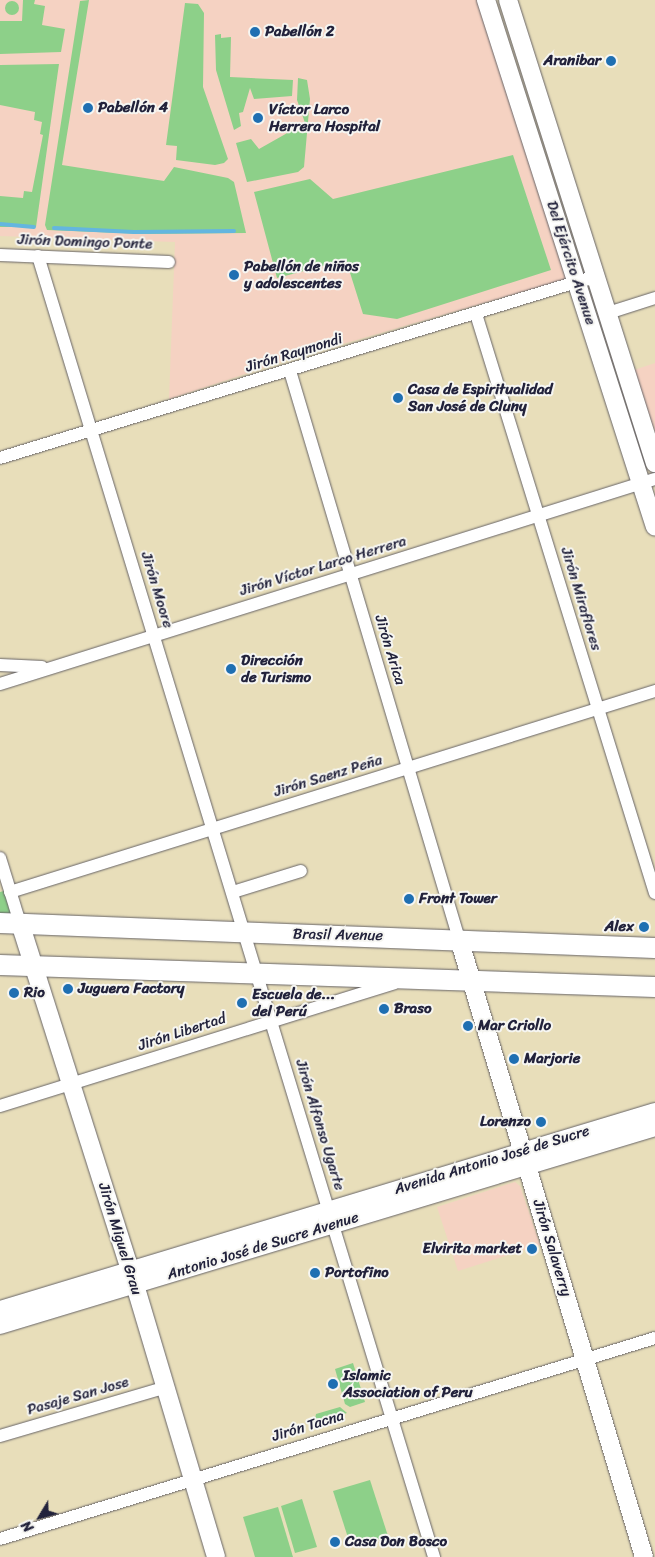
<!DOCTYPE html>
<meta charset="utf-8">
<style>
body{margin:0}
#map{position:relative;width:655px;height:1557px;overflow:hidden;background:#e8deba;font-family:Sriracha,sans-serif}
div>[style]{position:absolute}
[style*='--x']{left:calc(var(--x)*1px);top:calc(var(--y)*1px);width:calc(var(--w)*1px);rotate:calc(var(--a)*1deg)}
.built>*{inset:0;background:#f5d2c2}
.green>*{inset:0;background:#8dd089}
.round{border-radius:50%}
.stream>*{height:4px;margin:-2px;padding:0 2px;transform-origin:2px;border-radius:2px;background:#64b6df}
.roads{filter:drop-shadow(0 0 1px #676467) drop-shadow(0 0 1px #676467)}
.street>*{height:12px;margin:-6px;padding:0 6px;transform-origin:6px;border-radius:6px;background:#fff}
.secondary>*{height:18px;margin:-9px;padding:0 9px;transform-origin:9px;border-radius:9px;background:#fff}
.primary>*{height:20px;margin:-10px;padding:0 10px;transform-origin:10px;border-radius:10px;background:#fff}
.dots>*{width:14px;height:14px;translate:-50% -50%;box-sizing:border-box;border:2px solid #f6f6f2;border-radius:50%}
span{translate:-50% -50%;white-space:nowrap;text-align:center;line-height:1.15;-webkit-text-stroke:4px #f6f6f2;paint-order:stroke}
.poi-label{font-size:15px;color:#22223b;font-weight:700}
.left{translate:0 -50%;text-align:left}
.right{translate:-100% -50%;text-align:right}
.street-label{font-size:15px;color:#22223b}
.north{position:absolute;left:15px;top:1492px;width:50px;height:50px;-webkit-text-stroke:4px #f6f6f2;paint-order:stroke;rotate:233deg;font-size:14px;font-weight:700;line-height:20px;text-align:center;color:#22223b}
.north::after{content:'';display:block;margin:auto;width:18px;height:22px;background:#22223b;clip-path:polygon(50% 0,100% 100%,50% 72%,0 100%)}
</style>
<div id="map">
<div class="built">
<i style="clip-path:polygon(0 0,478px 0,566px 279px,288px 360px,169px 399px,175px 242px,0 236px)"></i>
<i style="clip-path:polygon(655px 363px,655px 433px,634px 370px)"></i>
<i style="clip-path:polygon(515px 1182px,520px 1186px,540px 1245px,458px 1271px,437px 1207px)"></i>
</div>
<div class="green">
<i style="clip-path:polygon(23px 0,35px 0,34px 4px,45px 6px,42px 25px,65px 29px,61px 52px,0 54px,0 21px,22px 21px)"></i>
<i style="clip-path:polygon(89px 0,62px 165px,164px 181px,174px 167px,228px 178px,234px 182px,246px 233px,145px 234px,47px 230px,45px 225px,80px 1px)"></i>
<i class="round" style="left:5px;top:1px;width:14px;height:14px"></i>
<i style="clip-path:polygon(185px 3px,198px 4px,204px 13px,203px 87px,228px 159px,224px 163px,215px 165px,176px 160px,177px 146px,166px 145px)"></i>
<i style="clip-path:polygon(221px 34px,221px 38px,231px 37px,230px 77px,293px 80px,292px 96px,254px 99px,250px 88px,243px 112px,239px 113px,241px 126px,234px 130px,216px 70px,215px 35px)"></i>
<i style="clip-path:polygon(59px 64px,36px 227px,0 227px,0 196px,23px 198px,24px 191px,32px 192px,43px 135px,40px 134px,42px 122px,34px 120px,35px 112px,0 105px,0 65px)"></i>
<i style="clip-path:polygon(298px 78px,307px 80px,310px 99px,304px 167px,298px 172px,247px 182px,236px 143px,251px 139px,259px 149px,305px 123px,297px 100px)"></i>
<i style="clip-path:polygon(513px 155px,551px 270px,397px 319px,363px 314px,346px 260px,277px 278px,254px 192px,310px 179px,333px 199px)"></i>
<i style="clip-path:polygon(4px 891px,11px 913px,0 913px,0 892px)"></i>
<i style="clip-path:polygon(353px 1363px,365px 1402px,350px 1407px,345px 1404px,335px 1369px)"></i>
<i style="clip-path:polygon(340px 1407px,347px 1413px,314px 1424px,316px 1414px)"></i>
<i style="clip-path:polygon(370px 1480px,388px 1536px,351px 1547px,333px 1491px)"></i>
<i style="clip-path:polygon(302px 1499px,317px 1547px,295px 1553px,281px 1506px)"></i>
<i style="clip-path:polygon(278px 1507px,293px 1557px,255px 1557px,243px 1517px)"></i>
</div>
<div class="stream">
<i style="--x:0;--y:224;--w:34;--a:5"></i>
<i style="--x:54;--y:228;--w:80;--a:2.9"></i>
<i style="--x:134;--y:232;--w:100;--a:-0.6"></i>
</div>
<div class="roads">
<div class="street">
<i style="--x:0;--y:255;--w:169;--a:2.4"></i>
<i style="--x:38;--y:256;--w:1360;--a:73.07"></i>
<i style="--x:608;--y:313;--w:49;--a:-17.7"></i>
<i style="--x:476;--y:314;--w:606;--a:72.82"></i>
<i style="--x:290;--y:371;--w:593;--a:73.43"></i>
<i style="--x:0;--y:458;--w:623;--a:-16.98"></i>
<i style="--x:0;--y:665;--w:42;--a:2.7"></i>
<i style="--x:0;--y:684;--w:686;--a:-17.38"></i>
<i style="--x:0;--y:858;--w:68;--a:72.9"></i>
<i style="--x:10;--y:892;--w:676;--a:-17.31"></i>
<i style="--x:233;--y:892;--w:71;--a:-17.2"></i>
<i style="--x:0;--y:1106;--w:413;--a:-17.3"></i>
<i style="--x:0;--y:1436;--w:173;--a:-16.4"></i>
<i style="--x:0;--y:1539;--w:685;--a:-17.06"></i>
</div>
<div class="secondary">
<i style="--x:486;--y:0;--w:553;--a:72.22"></i>
<i style="--x:508;--y:0;--w:486;--a:72.4"></i>
<i style="--x:20;--y:923;--w:380;--a:72.4"></i>
<i style="--x:135;--y:1285;--w:284;--a:73.4"></i>
<i style="--x:459;--y:939;--w:645;--a:73.33"></i>
<i style="--x:0;--y:1310;--w:684;--a:-16.82"></i>
<i style="--x:0;--y:1325;--w:684;--a:-16.82"></i>
</div>
<div class="primary">
<i style="--x:0;--y:923;--w:655;--a:2.19"></i>
<i style="--x:0;--y:965;--w:655;--a:1.92"></i>
</div>
</div>
<div class="dots">
<i style="left:255px;top:32px;background:#1f6fb2"></i>
<i style="left:611px;top:61px;background:#1f6fb2"></i>
<i style="left:88px;top:108px;background:#1f6fb2"></i>
<i style="left:258px;top:118px;background:#1f6fb2"></i>
<i style="left:234px;top:275px;background:#1f6fb2"></i>
<i style="left:398px;top:398px;background:#1f6fb2"></i>
<i style="left:231px;top:669px;background:#1f6fb2"></i>
<i style="left:409px;top:899px;background:#1f6fb2"></i>
<i style="left:644px;top:927px;background:#1f6fb2"></i>
<i style="left:68px;top:989px;background:#1f6fb2"></i>
<i style="left:14px;top:993px;background:#1f6fb2"></i>
<i style="left:242px;top:1003px;background:#1f6fb2"></i>
<i style="left:384px;top:1009px;background:#1f6fb2"></i>
<i style="left:468px;top:1026px;background:#1f6fb2"></i>
<i style="left:514px;top:1059px;background:#1f6fb2"></i>
<i style="left:541px;top:1122px;background:#1f6fb2"></i>
<i style="left:532px;top:1249px;background:#1f6fb2"></i>
<i style="left:315px;top:1273px;background:#1f6fb2"></i>
<i style="left:333px;top:1384px;background:#1f6fb2"></i>
<i style="left:335px;top:1542px;background:#1f6fb2"></i>
</div>
<div class="poi-label">
<span class="left" style="left:265px;top:32px">Pabellón 2</span>
<span class="right" style="left:601px;top:61px">Aranibar</span>
<span class="left" style="left:98px;top:108px">Pabellón 4</span>
<span class="left" style="left:269px;top:118px">Víctor Larco<br>Herrera Hospital</span>
<span class="left" style="left:244px;top:275px">Pabellón de niños<br>y adolescentes</span>
<span class="left" style="left:408px;top:398px">Casa de Espiritualidad<br>San José de Cluny</span>
<span class="left" style="left:241px;top:669px">Dirección<br>de Turismo</span>
<span class="left" style="left:419px;top:899px">Front Tower</span>
<span class="right" style="left:634px;top:927px">Alex</span>
<span class="left" style="left:78px;top:989px">Juguera Factory</span>
<span class="left" style="left:24px;top:993px">Rio</span>
<span class="left" style="left:252px;top:1003px">Escuela de...<br>del Perú</span>
<span class="left" style="left:394px;top:1009px">Braso</span>
<span class="left" style="left:478px;top:1026px">Mar Criollo</span>
<span class="left" style="left:524px;top:1059px">Marjorie</span>
<span class="right" style="left:531px;top:1122px">Lorenzo</span>
<span class="right" style="left:522px;top:1249px">Elvirita market</span>
<span class="left" style="left:325px;top:1273px">Portofino</span>
<span class="left" style="left:343px;top:1384px">Islamic<br>Association of Peru</span>
<span class="left" style="left:345px;top:1542px">Casa Don Bosco</span>
</div>
<div class="street-label">
<span style="left:85px;top:242px;rotate:2deg">Jirón Domingo Ponte</span>
<span style="left:571px;top:263px;rotate:72deg">Del Ejército Avenue</span>
<span style="left:294px;top:353px;rotate:-17deg">Jirón Raymondi</span>
<span style="left:323px;top:566px;rotate:-17deg">Jirón Víctor Larco Herrera</span>
<span style="left:157px;top:590px;rotate:73deg">Jirón Moore</span>
<span style="left:581px;top:599px;rotate:73deg">Jirón Miraflores</span>
<span style="left:390px;top:650px;rotate:73deg">Jirón Arica</span>
<span style="left:328px;top:776px;rotate:-17deg">Jirón Saenz Peña</span>
<span style="left:338px;top:935px;rotate:1deg">Brasil Avenue</span>
<span style="left:182px;top:1032px;rotate:-18deg">Jirón Libertad</span>
<span style="left:320px;top:1125px;rotate:73deg">Jirón Alfonso Ugarte</span>
<span style="left:492px;top:1160px;rotate:-17deg">Avenida Antonio José de Sucre</span>
<span style="left:120px;top:1239px;rotate:73deg">Jirón Miguel Grau</span>
<span style="left:263px;top:1246px;rotate:-17deg">Antonio José de Sucre Avenue</span>
<span style="left:552px;top:1248px;rotate:73deg">Jirón Salaverry</span>
<span style="left:78px;top:1396px;rotate:-16deg">Pasaje San Jose</span>
<span style="left:308px;top:1426px;rotate:-17deg">Jirón Tacna</span>
</div>
<div class="north">N</div>
</div>
